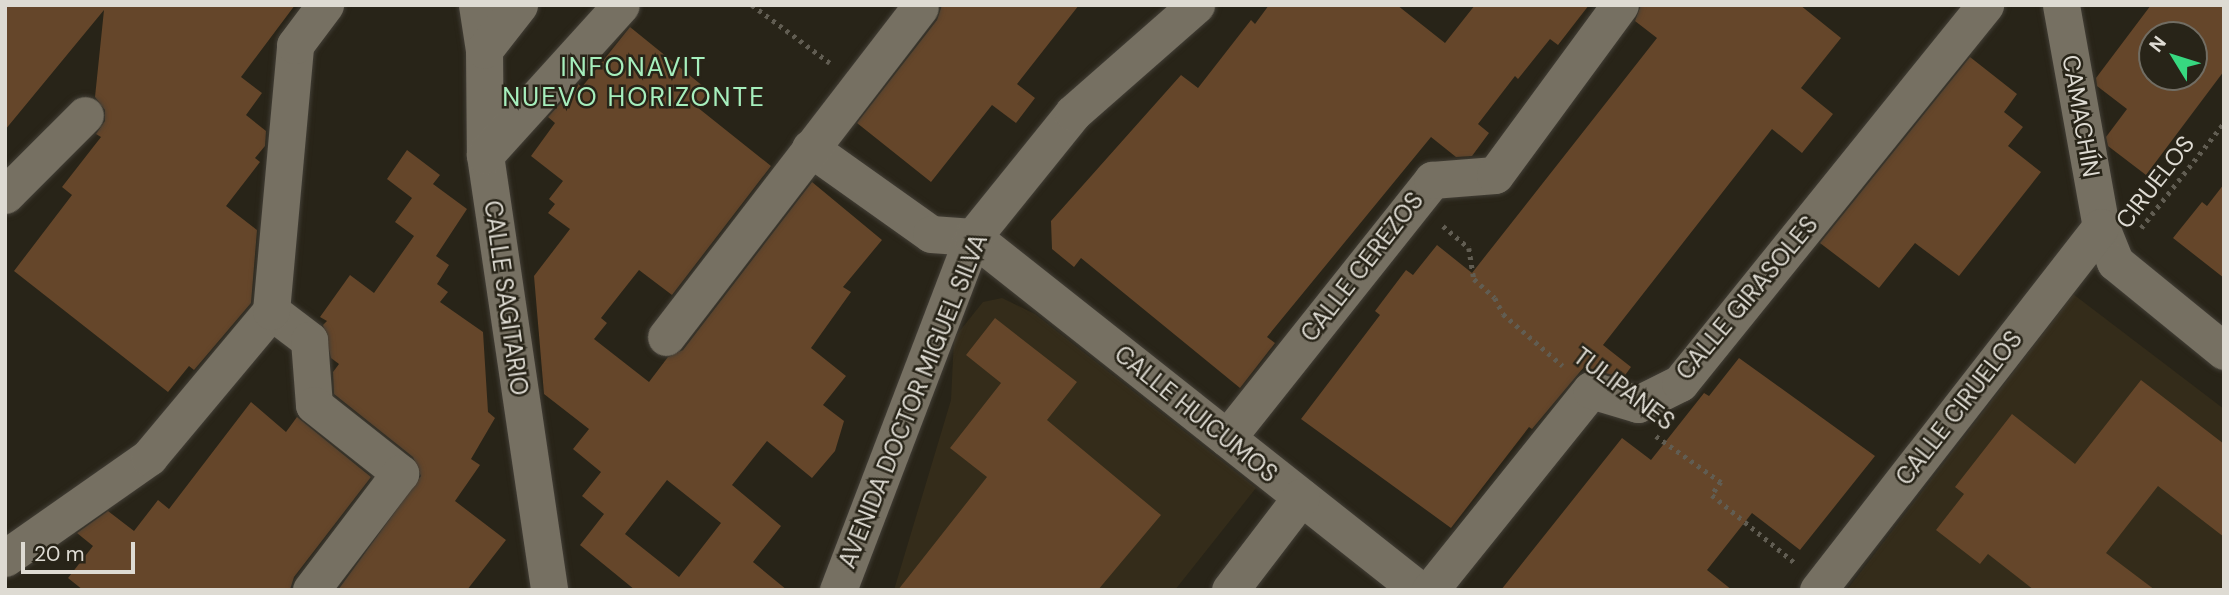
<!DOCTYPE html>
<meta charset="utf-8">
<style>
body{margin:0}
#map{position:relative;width:2229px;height:595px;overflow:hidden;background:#282418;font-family:"DM Sans",sans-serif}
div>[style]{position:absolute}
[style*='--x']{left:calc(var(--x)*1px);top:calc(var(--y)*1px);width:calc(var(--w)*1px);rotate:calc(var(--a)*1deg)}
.built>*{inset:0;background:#342c1a}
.building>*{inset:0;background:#65462a}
.path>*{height:4.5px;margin-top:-2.25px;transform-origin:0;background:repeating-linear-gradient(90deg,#615d52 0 3.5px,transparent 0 8.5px)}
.roads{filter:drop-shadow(0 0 2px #423e36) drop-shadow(0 0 2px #423e36)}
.minor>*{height:37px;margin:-18.5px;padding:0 18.5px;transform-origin:18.5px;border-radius:18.5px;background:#767062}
span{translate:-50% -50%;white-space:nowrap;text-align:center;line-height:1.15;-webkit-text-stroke:5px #282418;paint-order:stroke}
.street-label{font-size:24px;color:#dedbd3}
.neighbourhood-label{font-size:26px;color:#a6efbd;letter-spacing:2px}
.frame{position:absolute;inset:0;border:7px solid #dedbd3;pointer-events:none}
.north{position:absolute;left:2138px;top:21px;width:70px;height:70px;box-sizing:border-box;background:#282418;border:2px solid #716d63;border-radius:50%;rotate:308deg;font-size:19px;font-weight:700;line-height:28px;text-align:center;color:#dedbd3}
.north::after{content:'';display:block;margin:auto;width:24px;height:32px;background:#37d880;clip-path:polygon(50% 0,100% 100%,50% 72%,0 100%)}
.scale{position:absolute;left:21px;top:542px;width:114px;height:32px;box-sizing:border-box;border:4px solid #dedbd3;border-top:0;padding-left:9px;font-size:21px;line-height:24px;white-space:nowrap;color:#dedbd3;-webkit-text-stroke:5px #282418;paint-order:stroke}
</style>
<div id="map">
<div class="built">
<i style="clip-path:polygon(2073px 294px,2224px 409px,2224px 590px,1847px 590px)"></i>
<i style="clip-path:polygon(1002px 298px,1035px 314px,1256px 488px,1175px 590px,894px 590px,951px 400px,954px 338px,983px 302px)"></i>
</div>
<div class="building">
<i style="clip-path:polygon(5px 5px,295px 5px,241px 77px,262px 93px,246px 115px,266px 131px,265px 146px,255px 158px,260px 162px,226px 206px,257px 230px,251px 303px,194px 370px,189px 366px,168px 392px,14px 271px,72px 195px,62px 187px,101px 137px,96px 134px,105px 121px,105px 110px,95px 97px,104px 10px,5px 130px)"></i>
<i style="clip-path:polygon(942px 5px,1079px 5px,1017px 84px,1035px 98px,1016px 123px,992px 105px,931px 182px,857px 123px,937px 20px)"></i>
<i style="clip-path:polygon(1269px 5px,1397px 5px,1445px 43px,1475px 5px,1589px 5px,1558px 45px,1550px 39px,1518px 79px,1515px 76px,1478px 124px,1489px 133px,1472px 156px,1456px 157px,1431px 137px,1267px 337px,1275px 343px,1240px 388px,1081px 258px,1074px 267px,1052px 249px,1051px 221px,1181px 75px,1198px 88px,1251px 20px,1255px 24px)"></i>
<i style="clip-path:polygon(1641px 5px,1800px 5px,1841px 38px,1801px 88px,1833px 114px,1802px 153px,1772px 129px,1603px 345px,1631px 367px,1623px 378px,1584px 367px,1532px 429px,1529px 427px,1451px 528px,1301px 419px,1380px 315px,1375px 311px,1406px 270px,1413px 275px,1437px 245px,1472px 273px,1657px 38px,1635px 21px)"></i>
<i style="clip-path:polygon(evenodd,2151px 5px,2224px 5px,2224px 71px,2146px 175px,2108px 146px,2106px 137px,2127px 109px,2097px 86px,2096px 78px,2151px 5px,2152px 35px,2194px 35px,2194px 77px,2152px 77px,2152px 35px)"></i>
<i style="clip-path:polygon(evenodd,630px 27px,709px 91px,697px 107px,771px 166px,672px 295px,639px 270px,601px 318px,607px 323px,594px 339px,649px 382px,668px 357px,683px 350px,812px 182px,882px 240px,843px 287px,851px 292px,811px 348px,846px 376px,823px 405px,844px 421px,835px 451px,812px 478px,767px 441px,732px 485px,781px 526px,753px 562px,787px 590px,635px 590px,580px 545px,604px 514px,582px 496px,601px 472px,573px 449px,589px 429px,544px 394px,534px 276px,570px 229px,548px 213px,555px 204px,549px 199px,563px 181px,531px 156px,555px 123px,548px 117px,578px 84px,582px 87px,630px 27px,667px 480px,721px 523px,679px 577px,625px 534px,667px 480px)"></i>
<i style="clip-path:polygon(1970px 57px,2017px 94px,2004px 112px,2023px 127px,2008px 146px,2041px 172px,1959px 276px,1915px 243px,1879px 288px,1820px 243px)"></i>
<i style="clip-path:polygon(407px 150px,440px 175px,433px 184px,467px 209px,436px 256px,449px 265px,437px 284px,448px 292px,440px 302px,483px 332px,488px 412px,495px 418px,471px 459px,480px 465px,455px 501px,506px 540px,467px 590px,338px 590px,421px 476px,413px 457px,334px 394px,333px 372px,339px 364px,331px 358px,323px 325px,327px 321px,320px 317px,350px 275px,374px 293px,414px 236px,395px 222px,412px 198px,387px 179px)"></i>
<i style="clip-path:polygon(2224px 184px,2224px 278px,2173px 238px,2202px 202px,2207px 206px)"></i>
<i style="clip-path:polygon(995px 318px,1077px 382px,1047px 420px,1161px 515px,1098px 590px,898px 590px,987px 477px,950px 448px,1001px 383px,966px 355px)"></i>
<i style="clip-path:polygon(1739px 358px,1875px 456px,1800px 550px,1752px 513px,1707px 570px,1732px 590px,1501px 590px,1622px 438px,1651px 460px,1704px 393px,1709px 396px)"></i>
<i style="clip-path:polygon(2141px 380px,2224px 444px,2224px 537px,2158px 486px,2106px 553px,2155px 590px,2034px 590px,1988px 554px,1980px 564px,1936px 530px,1964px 494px,1955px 487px,2012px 414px,2075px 464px)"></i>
<i style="clip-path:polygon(251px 402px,286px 432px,297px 417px,371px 477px,294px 577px,290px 590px,83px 590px,68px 578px,93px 546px,77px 533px,108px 511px,134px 531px,158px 500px,169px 509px)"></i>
</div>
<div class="path">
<i style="--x:752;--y:5;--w:97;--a:36.6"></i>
<i style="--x:1443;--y:226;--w:34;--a:40"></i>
<i style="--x:1469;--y:248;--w:31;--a:81"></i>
<i style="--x:1474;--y:279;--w:28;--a:42"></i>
<i style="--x:1495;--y:298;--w:18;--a:63"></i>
<i style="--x:1503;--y:314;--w:79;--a:40.9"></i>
<i style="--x:2141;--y:228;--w:134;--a:-51.7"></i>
<i style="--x:1656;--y:436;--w:80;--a:35.3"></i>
<i style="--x:1721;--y:482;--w:16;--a:125"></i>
<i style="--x:1712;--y:495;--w:106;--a:39.3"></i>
</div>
<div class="roads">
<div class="minor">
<i style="--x:477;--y:5;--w:46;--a:81.2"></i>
<i style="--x:484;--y:50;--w:105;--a:89.5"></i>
<i style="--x:485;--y:155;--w:440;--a:81.6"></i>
<i style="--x:2061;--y:5;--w:226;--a:79.8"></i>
<i style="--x:2101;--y:227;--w:38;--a:68"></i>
<i style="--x:2115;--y:262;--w:141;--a:39.2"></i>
<i style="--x:484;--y:50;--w:57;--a:-52.1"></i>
<i style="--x:810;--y:148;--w:148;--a:35.4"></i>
<i style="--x:931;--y:234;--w:42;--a:4.1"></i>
<i style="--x:973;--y:237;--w:569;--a:38.36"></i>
<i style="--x:485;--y:155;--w:202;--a:-47.8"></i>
<i style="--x:5;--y:195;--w:113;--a:-45"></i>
<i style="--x:271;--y:311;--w:48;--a:37.3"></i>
<i style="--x:309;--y:340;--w:65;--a:85.6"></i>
<i style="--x:314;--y:405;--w:110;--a:38.3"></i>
<i style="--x:400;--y:473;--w:147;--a:127.3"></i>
<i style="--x:666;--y:337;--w:416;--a:-52.4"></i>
<i style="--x:1227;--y:438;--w:330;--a:-51.5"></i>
<i style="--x:1432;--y:180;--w:63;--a:-4.5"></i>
<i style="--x:1495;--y:175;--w:211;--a:-53.7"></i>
<i style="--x:5;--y:558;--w:176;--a:-35"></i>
<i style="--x:149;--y:457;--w:190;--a:-50.1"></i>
<i style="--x:271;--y:311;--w:267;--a:-84.8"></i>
<i style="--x:295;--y:45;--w:50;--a:-53.1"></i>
<i style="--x:838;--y:590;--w:378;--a:-69.1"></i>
<i style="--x:973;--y:237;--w:159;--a:-51.1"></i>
<i style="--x:1073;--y:113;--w:164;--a:-41.3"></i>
<i style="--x:1230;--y:590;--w:117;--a:-52.6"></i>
<i style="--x:1430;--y:590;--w:257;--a:-51.2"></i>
<i style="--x:1591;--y:390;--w:49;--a:16.6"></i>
<i style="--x:1638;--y:404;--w:47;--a:-26.6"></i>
<i style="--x:1680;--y:383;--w:486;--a:-51.1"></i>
<i style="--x:1818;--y:590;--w:460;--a:-52.1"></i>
</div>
</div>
<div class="street-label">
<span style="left:2081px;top:116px;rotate:80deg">CAMACHÍN</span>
<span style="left:2155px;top:182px;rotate:-52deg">CIRUELOS</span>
<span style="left:1362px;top:267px;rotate:-52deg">CALLE CEREZOS</span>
<span style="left:506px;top:298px;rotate:82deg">CALLE SAGITARIO</span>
<span style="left:1747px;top:298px;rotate:-50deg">CALLE GIRASOLES</span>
<span style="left:1624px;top:389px;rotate:37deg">TULIPANES</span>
<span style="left:913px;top:401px;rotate:-68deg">AVENIDA DOCTOR MIGUEL SILVA</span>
<span style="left:1959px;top:408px;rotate:-52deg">CALLE CIRUELOS</span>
<span style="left:1196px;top:414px;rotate:39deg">CALLE HUICUMOS</span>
</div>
<div class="neighbourhood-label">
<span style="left:634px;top:83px">INFONAVIT<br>NUEVO HORIZONTE</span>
</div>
<div class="frame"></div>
<div class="north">N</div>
<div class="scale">20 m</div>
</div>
